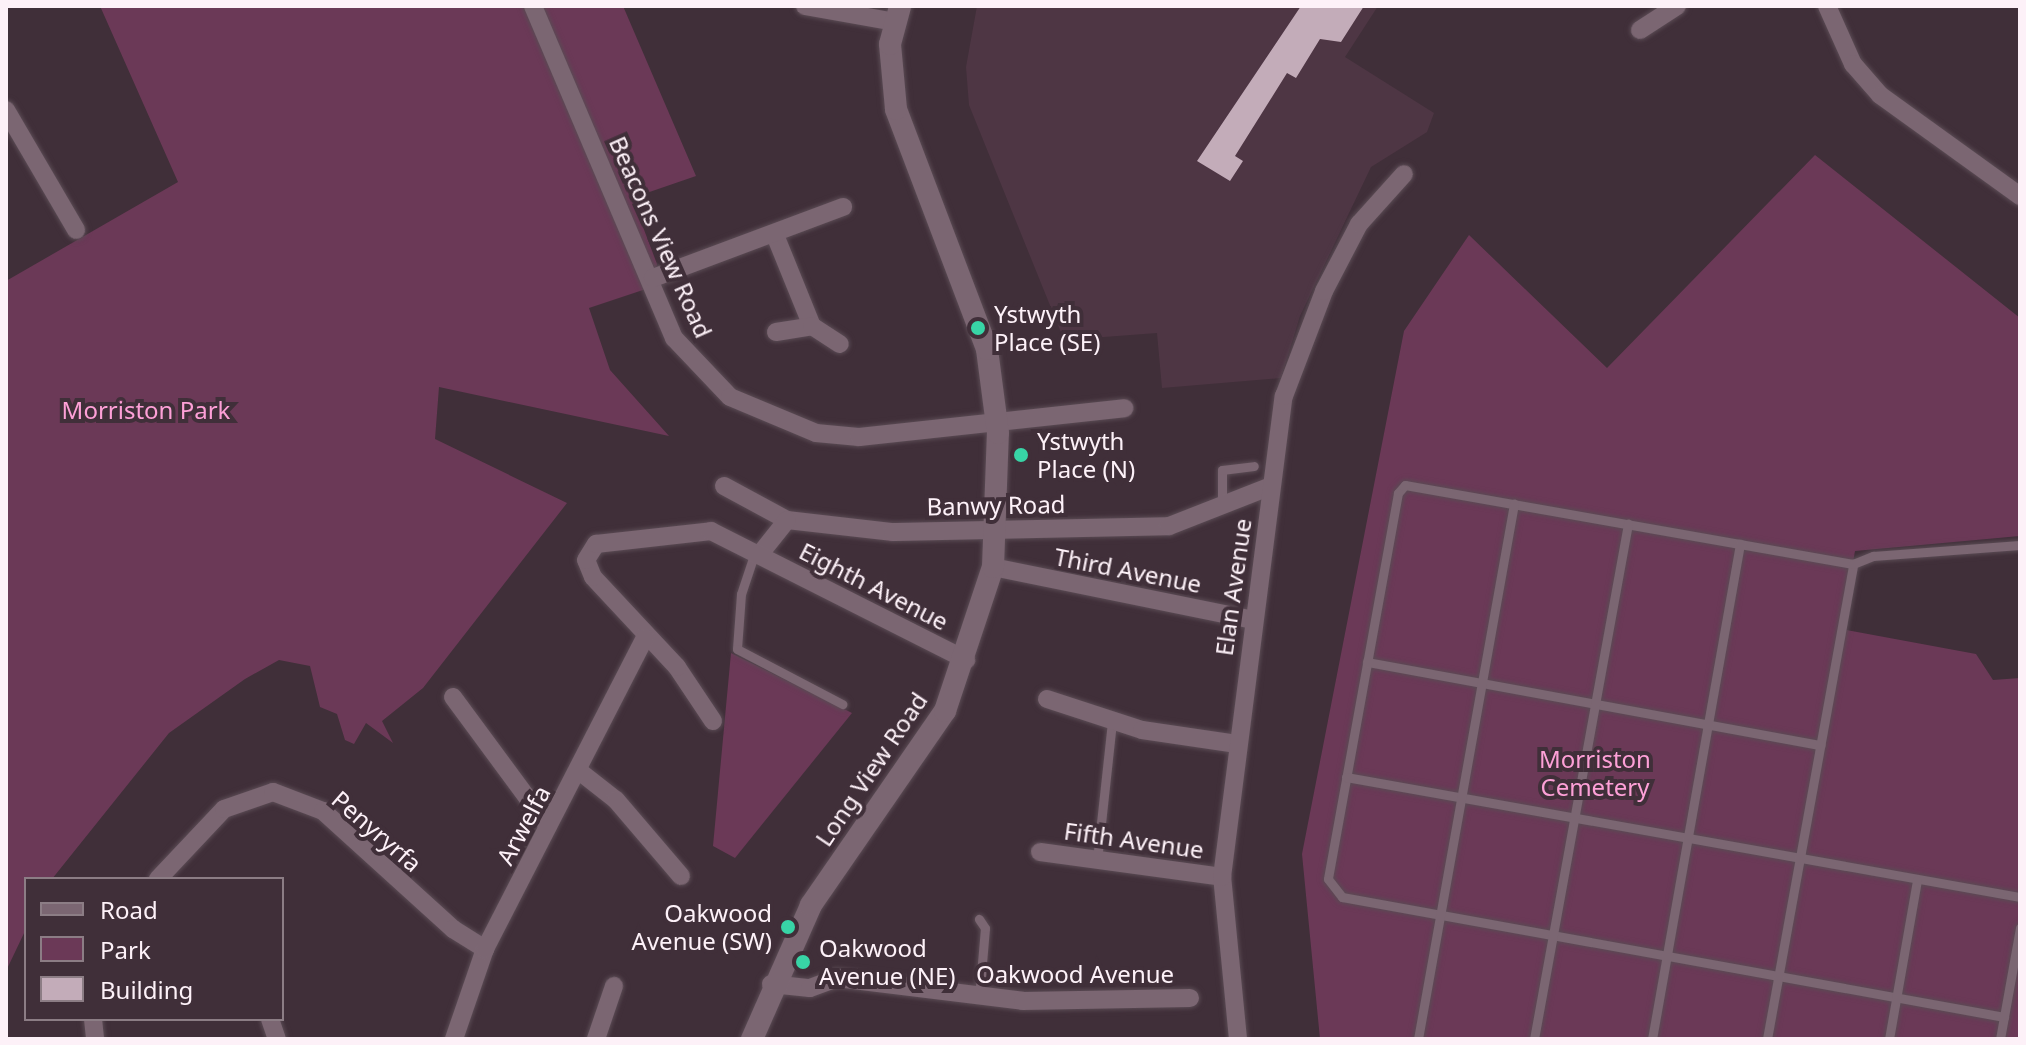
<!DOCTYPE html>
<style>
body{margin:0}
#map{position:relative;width:2026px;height:1045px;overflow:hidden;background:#402f39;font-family:"Noto Sans",sans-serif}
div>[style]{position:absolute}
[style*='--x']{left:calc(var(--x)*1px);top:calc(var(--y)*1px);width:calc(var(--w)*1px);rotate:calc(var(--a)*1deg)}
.built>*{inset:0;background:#4e3644}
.green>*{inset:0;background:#6b3957}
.building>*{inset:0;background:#c3acb9}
.roads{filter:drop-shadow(0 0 2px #5a4b54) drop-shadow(0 0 2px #5a4b54)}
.service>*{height:9px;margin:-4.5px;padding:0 4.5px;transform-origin:4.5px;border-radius:4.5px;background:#7b6672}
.minor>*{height:18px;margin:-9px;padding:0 9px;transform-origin:9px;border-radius:9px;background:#7b6672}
.tertiary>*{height:22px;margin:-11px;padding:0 11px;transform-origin:11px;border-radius:11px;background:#7b6672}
.dots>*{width:22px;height:22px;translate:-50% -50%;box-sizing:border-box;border:4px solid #402f39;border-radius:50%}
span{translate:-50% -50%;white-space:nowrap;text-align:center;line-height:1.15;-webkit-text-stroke:8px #402f39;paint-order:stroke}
.street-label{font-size:24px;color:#fdf1f8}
.poi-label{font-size:24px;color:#fdf1f8}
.left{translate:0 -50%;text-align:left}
.right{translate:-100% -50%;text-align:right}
.park-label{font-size:24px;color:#fda0d7}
.frame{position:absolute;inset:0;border:8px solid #fdf1f8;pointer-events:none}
.legend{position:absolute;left:24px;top:877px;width:260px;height:144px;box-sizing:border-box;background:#402f39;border:2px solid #8c7d85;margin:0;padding:10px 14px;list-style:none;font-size:24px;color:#fdf1f8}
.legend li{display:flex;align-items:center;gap:16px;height:40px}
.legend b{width:40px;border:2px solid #8c7d85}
</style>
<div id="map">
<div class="built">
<i style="clip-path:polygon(977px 6px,1378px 6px,1345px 57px,1434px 113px,1427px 132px,1371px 167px,1300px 316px,1281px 378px,1162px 388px,1157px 333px,1064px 340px,969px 105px,966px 67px)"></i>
</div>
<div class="green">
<i style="clip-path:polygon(100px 6px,623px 6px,696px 176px,632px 198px,657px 264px,652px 287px,589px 308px,610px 370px,669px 436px,439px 387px,435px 439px,567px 503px,423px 688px,382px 721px,393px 743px,366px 723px,354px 744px,345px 740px,337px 714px,320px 707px,310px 666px,279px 660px,245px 679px,169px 733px,52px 879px,26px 879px,26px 929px,6px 971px,6px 281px,178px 182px)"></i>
<i style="clip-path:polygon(1815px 155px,2020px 318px,2020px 536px,1855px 551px,1841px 629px,1976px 654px,1993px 680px,2020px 678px,2020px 1039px,1320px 1039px,1302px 854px,1404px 331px,1469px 235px,1607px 368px)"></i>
<i style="clip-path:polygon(731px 653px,852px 713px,735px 858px,713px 846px)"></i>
</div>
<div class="building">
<i style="clip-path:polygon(1301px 6px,1364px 6px,1341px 42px,1320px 39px,1296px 78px,1287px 73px,1235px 156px,1243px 161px,1230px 181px,1197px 161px)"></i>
</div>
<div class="roads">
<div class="service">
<i style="--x:1222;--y:505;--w:35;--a:-90"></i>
<i style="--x:1222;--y:470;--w:32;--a:-7"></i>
<i style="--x:755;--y:552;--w:44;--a:108.4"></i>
<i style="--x:741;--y:594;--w:55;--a:94.2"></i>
<i style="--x:737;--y:649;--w:119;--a:27.6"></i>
<i style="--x:1853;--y:564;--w:455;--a:-170"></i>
<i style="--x:1405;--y:485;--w:11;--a:131"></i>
<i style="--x:1398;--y:493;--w:392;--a:100.3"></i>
<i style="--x:1328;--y:879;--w:23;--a:52"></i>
<i style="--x:1342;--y:897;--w:673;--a:10.27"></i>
<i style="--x:1367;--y:662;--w:461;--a:10.4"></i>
<i style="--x:1346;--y:777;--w:685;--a:10.1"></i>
<i style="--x:1097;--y:860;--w:139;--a:-83.8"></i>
<i style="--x:979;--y:998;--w:70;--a:-85.1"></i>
<i style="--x:985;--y:928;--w:11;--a:-124"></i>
<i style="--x:1418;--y:1039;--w:544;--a:-79.83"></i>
<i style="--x:1534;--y:1039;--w:524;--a:-79.66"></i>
<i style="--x:1652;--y:1039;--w:503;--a:-79.92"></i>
<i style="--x:1767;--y:1039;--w:483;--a:-79.7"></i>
<i style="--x:1853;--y:564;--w:22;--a:-22"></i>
<i style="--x:1873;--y:556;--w:147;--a:-4.3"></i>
<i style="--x:1889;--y:1039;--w:161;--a:-80"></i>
<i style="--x:2000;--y:1039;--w:113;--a:-79.8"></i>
</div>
<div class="minor">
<i style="--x:533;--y:6;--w:361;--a:67"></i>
<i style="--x:674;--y:338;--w:81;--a:46.5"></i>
<i style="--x:730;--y:397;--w:93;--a:22.7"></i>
<i style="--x:816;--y:433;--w:43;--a:5.3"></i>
<i style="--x:859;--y:437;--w:267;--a:-6.2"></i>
<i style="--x:805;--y:6;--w:92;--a:10"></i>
<i style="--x:1827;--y:6;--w:64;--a:65.9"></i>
<i style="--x:1853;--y:64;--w:41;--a:48.9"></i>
<i style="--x:1880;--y:95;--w:173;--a:35.8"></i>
<i style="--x:1640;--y:30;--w:44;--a:-33"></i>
<i style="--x:6;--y:110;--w:139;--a:59.7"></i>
<i style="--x:775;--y:235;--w:98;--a:67.9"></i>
<i style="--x:653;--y:278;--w:203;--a:-20.5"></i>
<i style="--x:776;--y:332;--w:36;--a:-9"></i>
<i style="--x:812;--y:326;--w:33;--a:33"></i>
<i style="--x:724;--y:486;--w:72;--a:28.4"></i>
<i style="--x:787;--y:520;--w:107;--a:6.5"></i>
<i style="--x:893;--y:532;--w:276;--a:-1.2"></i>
<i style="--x:1169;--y:526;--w:110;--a:-21.4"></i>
<i style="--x:760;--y:554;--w:43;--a:-51.5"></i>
<i style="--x:993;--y:567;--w:265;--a:11.5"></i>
<i style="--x:453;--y:697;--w:160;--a:53.6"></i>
<i style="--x:1047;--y:699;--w:100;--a:18.1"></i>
<i style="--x:1142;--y:730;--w:96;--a:8.4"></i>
<i style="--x:713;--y:721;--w:65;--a:-123.7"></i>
<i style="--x:677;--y:667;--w:123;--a:-133"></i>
<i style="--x:593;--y:577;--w:18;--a:-112"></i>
<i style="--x:586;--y:560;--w:19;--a:-58"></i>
<i style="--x:596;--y:544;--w:116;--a:-6.4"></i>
<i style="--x:711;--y:531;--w:286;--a:26.8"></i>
<i style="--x:579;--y:771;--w:47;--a:38.1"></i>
<i style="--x:616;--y:800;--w:100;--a:49.5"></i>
<i style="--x:1040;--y:852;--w:184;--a:7.8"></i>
<i style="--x:158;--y:879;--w:96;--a:-46.7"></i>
<i style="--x:224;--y:809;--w:52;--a:-19.1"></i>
<i style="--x:273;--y:792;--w:53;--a:20.8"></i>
<i style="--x:323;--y:811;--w:176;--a:42.2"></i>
<i style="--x:453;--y:929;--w:38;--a:32"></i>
<i style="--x:771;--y:984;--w:39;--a:6"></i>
<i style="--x:810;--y:988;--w:29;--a:-20"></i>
<i style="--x:837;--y:978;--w:187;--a:7"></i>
<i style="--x:1023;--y:1001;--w:167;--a:-1"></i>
<i style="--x:93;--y:1019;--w:20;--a:84"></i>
<i style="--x:270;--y:1019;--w:21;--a:71"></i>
<i style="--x:454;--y:1039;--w:95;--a:-71"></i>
<i style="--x:485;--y:949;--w:350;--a:-62.8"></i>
<i style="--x:596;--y:1039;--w:56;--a:-71.2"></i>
<i style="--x:1238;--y:1039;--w:163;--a:-95.6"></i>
<i style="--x:1222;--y:877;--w:485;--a:-82.7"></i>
<i style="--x:1284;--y:396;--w:112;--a:-69.1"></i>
<i style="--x:1324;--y:291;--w:76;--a:-62.4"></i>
<i style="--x:1359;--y:224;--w:67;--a:-48"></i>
</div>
<div class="tertiary">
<i style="--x:752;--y:1039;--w:146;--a:-66.2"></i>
<i style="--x:811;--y:905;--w:236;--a:-55.4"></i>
<i style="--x:945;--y:711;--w:152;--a:-71.6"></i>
<i style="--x:993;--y:567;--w:134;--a:-87.9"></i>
<i style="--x:998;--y:433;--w:85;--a:-97.5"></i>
<i style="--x:987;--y:349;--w:257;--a:-110.8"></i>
<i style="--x:896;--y:109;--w:65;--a:-95.3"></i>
<i style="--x:890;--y:44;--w:39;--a:-75"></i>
</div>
</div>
<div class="dots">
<i style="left:978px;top:328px;background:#38d4a6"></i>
<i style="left:1021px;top:455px;background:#38d4a6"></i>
<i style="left:788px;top:927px;background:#38d4a6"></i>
<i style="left:803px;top:962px;background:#38d4a6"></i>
</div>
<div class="street-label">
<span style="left:661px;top:237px;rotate:66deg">Beacons View Road</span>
<span style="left:996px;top:505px;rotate:-1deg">Banwy Road</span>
<span style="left:1128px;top:570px;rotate:11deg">Third Avenue</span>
<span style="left:874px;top:586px;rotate:27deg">Eighth Avenue</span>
<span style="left:1233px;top:587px;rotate:-82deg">Elan Avenue</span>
<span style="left:871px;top:769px;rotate:-56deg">Long View Road</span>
<span style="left:523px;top:825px;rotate:-62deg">Arwelfa</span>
<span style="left:377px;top:831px;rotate:41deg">Penyryrfa</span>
<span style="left:1134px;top:840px;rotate:8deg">Fifth Avenue</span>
<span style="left:1075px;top:974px">Oakwood Avenue</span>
</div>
<div class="poi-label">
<span class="left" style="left:994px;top:328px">Ystwyth<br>Place (SE)</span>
<span class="left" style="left:1037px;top:455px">Ystwyth<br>Place (N)</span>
<span class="right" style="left:772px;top:927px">Oakwood<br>Avenue (SW)</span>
<span class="left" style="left:819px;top:962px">Oakwood<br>Avenue (NE)</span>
</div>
<div class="park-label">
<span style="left:146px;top:410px">Morriston Park</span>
<span style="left:1595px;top:773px">Morriston<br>Cemetery</span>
</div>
<div class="frame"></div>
<ul class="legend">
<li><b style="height:10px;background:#7b6672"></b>Road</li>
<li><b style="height:22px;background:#6b3957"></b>Park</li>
<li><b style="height:22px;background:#c3acb9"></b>Building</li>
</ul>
</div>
